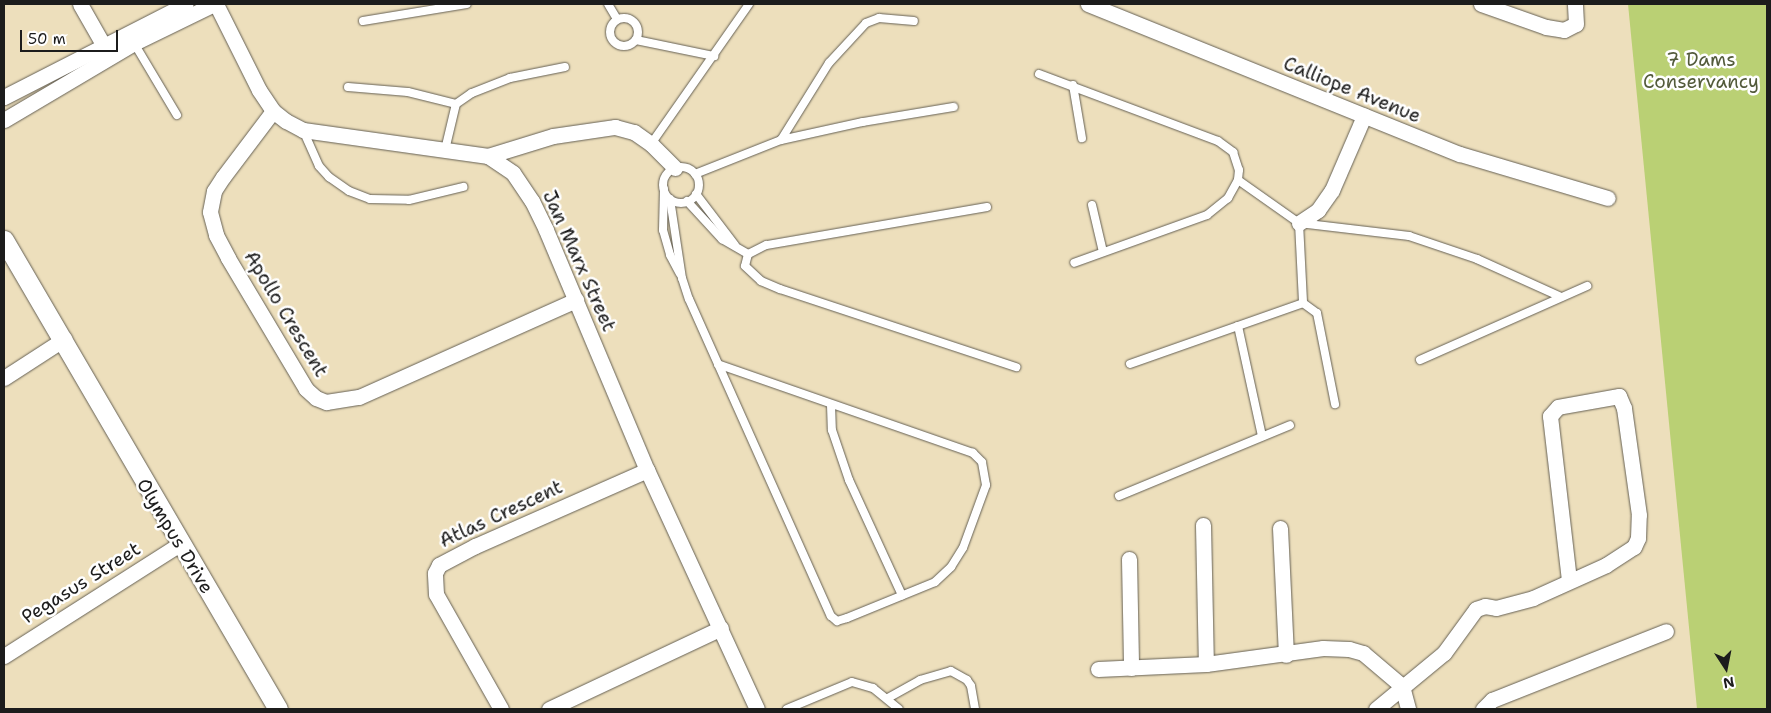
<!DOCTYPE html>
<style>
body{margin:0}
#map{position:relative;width:1771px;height:713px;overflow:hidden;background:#eddfbc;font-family:"Shantell Sans",sans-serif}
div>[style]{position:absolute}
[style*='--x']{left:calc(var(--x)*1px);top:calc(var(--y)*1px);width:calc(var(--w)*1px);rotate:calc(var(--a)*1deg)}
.green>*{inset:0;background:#bad074}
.roads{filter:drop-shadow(0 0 1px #656054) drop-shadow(0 0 1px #656054)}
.service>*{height:8px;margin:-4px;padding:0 4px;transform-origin:4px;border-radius:4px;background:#fff}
.service>.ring{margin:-4px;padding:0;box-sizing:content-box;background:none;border:8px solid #fff;border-radius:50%}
.minor>*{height:15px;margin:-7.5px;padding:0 7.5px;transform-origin:7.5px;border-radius:7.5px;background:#fff}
.tertiary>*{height:19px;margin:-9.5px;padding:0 9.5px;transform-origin:9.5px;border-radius:9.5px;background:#fff}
span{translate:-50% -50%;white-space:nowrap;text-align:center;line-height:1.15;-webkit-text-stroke:5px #fff;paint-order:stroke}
.park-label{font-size:19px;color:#535b3b}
.street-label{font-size:19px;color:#1c1c1c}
.frame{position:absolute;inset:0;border:5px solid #1c1c1c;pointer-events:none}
.north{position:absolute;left:1701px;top:643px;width:50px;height:50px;-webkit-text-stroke:4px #fff;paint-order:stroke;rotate:169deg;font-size:14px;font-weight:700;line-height:20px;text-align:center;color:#1c1c1c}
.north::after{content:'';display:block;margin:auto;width:18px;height:22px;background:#1c1c1c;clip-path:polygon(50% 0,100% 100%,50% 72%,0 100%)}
.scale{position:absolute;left:20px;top:30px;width:98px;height:22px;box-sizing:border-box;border:2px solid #1c1c1c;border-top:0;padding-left:6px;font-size:15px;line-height:18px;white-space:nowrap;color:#1c1c1c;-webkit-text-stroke:4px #fff;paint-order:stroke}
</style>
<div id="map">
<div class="green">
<i style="clip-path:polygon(1628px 4px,1767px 4px,1767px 709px,1697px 709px)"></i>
</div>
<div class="roads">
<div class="service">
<i style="--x:608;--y:4;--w:17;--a:59"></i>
<i class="ring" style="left:610px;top:18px;width:20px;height:20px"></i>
<i style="--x:363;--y:21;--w:105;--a:-9.3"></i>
<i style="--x:636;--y:40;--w:80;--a:11.6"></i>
<i style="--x:134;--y:43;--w:84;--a:59.2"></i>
<i style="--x:1039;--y:74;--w:191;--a:20.5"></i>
<i style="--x:1218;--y:141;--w:19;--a:36"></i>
<i style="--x:1233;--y:152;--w:19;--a:72"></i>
<i style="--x:1239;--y:170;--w:10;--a:96"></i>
<i style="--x:1238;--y:180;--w:21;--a:119"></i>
<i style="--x:1228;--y:198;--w:27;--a:141"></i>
<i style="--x:1207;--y:215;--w:141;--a:160.2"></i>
<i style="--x:1073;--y:85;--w:54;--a:80.4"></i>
<i style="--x:348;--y:87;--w:60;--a:4.8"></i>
<i style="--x:408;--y:92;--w:49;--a:14"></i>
<i style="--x:303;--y:130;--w:39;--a:66"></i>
<i style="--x:319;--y:166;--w:15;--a:48"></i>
<i style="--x:329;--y:177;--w:24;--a:35"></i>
<i style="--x:349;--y:191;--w:22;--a:21"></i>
<i style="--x:370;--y:199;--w:39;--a:1"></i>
<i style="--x:409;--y:200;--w:56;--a:-13.5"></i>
<i style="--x:781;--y:140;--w:91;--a:-58.1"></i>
<i style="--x:829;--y:63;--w:54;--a:-47.2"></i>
<i style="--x:866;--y:23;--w:14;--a:-21"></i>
<i style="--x:879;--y:18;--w:35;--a:5"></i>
<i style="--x:651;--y:144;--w:171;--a:-55"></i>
<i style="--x:445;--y:150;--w:47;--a:-76.6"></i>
<i style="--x:456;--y:104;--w:19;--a:-35"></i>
<i style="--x:472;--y:93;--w:41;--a:-21.5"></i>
<i style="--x:510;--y:78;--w:56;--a:-11.3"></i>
<i class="ring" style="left:663px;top:167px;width:28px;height:28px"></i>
<i style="--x:695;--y:174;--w:92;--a:-21.6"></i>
<i style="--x:781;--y:140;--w:84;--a:-12.4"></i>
<i style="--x:863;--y:122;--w:92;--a:-9.4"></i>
<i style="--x:1238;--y:180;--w:75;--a:35.2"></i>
<i style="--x:1299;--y:223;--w:111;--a:6.7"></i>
<i style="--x:1409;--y:236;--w:72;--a:18.7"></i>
<i style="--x:1477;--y:259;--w:92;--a:24.3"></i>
<i style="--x:664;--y:189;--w:41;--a:91.4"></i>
<i style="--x:663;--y:230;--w:26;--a:74"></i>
<i style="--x:670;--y:255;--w:21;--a:62"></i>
<i style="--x:696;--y:194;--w:64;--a:52.6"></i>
<i style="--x:670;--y:199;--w:80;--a:81.4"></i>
<i style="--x:682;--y:278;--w:22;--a:72"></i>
<i style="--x:689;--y:299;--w:347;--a:65.9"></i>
<i style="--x:831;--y:616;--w:8;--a:40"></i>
<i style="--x:837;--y:621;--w:10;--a:-17"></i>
<i style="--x:847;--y:618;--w:95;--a:-22.2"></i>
<i style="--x:935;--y:582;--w:22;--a:-43"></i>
<i style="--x:951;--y:567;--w:22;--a:-58"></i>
<i style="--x:963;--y:548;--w:67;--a:-69.9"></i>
<i style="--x:986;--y:485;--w:23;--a:-100"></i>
<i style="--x:982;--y:462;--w:13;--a:-135"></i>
<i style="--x:973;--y:453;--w:270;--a:-160.8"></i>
<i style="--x:687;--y:201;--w:52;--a:47.4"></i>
<i style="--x:722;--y:239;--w:30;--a:30"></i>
<i style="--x:1092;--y:205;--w:48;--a:76.8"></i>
<i style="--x:987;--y:207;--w:224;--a:170.2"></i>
<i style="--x:766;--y:245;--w:20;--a:153"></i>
<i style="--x:748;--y:254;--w:12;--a:104"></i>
<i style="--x:745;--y:266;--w:22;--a:43"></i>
<i style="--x:761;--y:281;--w:21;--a:23"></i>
<i style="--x:780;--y:289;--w:249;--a:18.3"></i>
<i style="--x:1299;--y:223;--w:80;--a:87.1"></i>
<i style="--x:1238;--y:326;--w:113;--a:77.7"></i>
<i style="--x:1420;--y:360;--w:183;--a:-23.9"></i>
<i style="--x:1130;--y:364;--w:183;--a:-19.4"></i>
<i style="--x:1303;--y:303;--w:17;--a:36"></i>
<i style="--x:1317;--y:313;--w:93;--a:78.8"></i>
<i style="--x:831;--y:405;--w:25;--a:88"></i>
<i style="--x:832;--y:430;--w:53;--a:71.2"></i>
<i style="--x:849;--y:480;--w:127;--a:65.3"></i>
<i style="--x:1119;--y:496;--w:185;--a:-22.5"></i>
<i style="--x:888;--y:698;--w:37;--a:-29"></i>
<i style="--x:920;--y:680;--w:32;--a:-16"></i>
<i style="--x:951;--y:671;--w:18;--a:29"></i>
<i style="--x:967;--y:680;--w:7;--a:56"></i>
<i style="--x:971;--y:686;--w:23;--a:80"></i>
<i style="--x:787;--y:709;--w:70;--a:-22.6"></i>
<i style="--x:852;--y:682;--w:22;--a:16"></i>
<i style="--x:873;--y:688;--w:33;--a:39"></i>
</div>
<div class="minor">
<i style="--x:80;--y:4;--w:56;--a:60.3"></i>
<i style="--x:216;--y:4;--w:96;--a:63.4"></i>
<i style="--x:259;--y:90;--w:25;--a:56"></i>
<i style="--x:273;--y:111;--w:16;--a:38"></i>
<i style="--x:286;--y:121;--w:19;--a:28"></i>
<i style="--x:303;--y:130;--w:187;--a:8"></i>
<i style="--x:488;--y:156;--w:30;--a:34"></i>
<i style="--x:513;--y:173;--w:34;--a:56"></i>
<i style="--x:532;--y:201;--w:32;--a:64"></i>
<i style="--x:546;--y:230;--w:260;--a:67.2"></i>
<i style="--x:647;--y:470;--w:263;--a:65.3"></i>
<i style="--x:1088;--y:4;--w:401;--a:22"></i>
<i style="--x:1460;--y:154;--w:154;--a:16.6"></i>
<i style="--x:1481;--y:4;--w:69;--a:19.5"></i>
<i style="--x:1546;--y:27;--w:18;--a:9"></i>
<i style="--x:1564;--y:30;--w:13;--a:-27"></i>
<i style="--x:1576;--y:24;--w:20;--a:-93"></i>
<i style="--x:4;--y:97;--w:204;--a:-27.1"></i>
<i style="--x:273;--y:111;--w:83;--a:127.1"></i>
<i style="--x:223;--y:177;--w:17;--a:123"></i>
<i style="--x:214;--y:191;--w:21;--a:101"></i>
<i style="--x:210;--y:212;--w:24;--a:75"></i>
<i style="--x:216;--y:235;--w:26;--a:62"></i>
<i style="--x:228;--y:258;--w:152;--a:59.2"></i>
<i style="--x:306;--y:389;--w:13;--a:42"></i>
<i style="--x:316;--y:398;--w:11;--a:22"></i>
<i style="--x:326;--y:402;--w:33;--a:-9"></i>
<i style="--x:359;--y:397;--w:238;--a:-24.1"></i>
<i style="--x:4;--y:120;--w:151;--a:-30.6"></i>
<i style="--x:134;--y:43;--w:89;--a:-26"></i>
<i style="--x:488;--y:156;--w:68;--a:-17.1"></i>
<i style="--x:553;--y:136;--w:63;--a:-8.3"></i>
<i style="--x:615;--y:127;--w:20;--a:15"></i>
<i style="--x:634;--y:132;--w:21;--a:35"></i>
<i style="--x:651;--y:144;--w:34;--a:45"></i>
<i style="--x:1299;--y:223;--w:23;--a:-34"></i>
<i style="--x:1318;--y:210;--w:24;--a:-55"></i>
<i style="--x:1332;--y:190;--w:81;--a:-66.6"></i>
<i style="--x:4;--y:378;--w:72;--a:-33"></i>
<i style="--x:1203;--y:525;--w:139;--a:88.8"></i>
<i style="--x:1280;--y:528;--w:127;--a:87.3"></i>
<i style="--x:1129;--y:559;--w:109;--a:88.9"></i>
<i style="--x:4;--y:656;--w:209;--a:-32.5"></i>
<i style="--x:1098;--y:669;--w:108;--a:-2.7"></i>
<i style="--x:1206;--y:664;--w:118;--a:-7.8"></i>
<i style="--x:1323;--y:648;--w:26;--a:2"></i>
<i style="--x:1349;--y:649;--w:15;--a:16"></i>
<i style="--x:1363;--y:653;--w:51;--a:40.2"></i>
<i style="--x:1402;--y:686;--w:24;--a:75"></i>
<i style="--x:501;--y:709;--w:132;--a:-119.5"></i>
<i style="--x:436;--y:594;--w:21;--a:-93"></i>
<i style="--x:435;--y:573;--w:9;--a:-63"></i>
<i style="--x:439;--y:565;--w:41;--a:-27.8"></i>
<i style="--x:475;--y:546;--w:188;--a:-23.8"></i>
<i style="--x:549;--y:709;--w:190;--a:-25.2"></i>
<i style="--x:1376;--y:709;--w:88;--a:-39.5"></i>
<i style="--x:1444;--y:653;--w:54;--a:-54"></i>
<i style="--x:1476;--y:609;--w:9;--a:-18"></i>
<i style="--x:1485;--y:606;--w:11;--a:10"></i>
<i style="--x:1496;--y:608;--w:38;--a:-15"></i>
<i style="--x:1533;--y:598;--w:80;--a:-24.3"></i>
<i style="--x:1606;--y:565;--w:33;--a:-33"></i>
<i style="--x:1634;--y:547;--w:10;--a:-66"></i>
<i style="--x:1638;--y:538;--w:23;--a:-88"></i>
<i style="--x:1639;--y:515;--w:108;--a:-98"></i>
<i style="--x:1624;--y:408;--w:13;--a:-113"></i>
<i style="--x:1619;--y:396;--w:62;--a:169.8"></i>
<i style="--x:1558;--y:407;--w:12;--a:132"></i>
<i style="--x:1550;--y:416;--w:166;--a:83.4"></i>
<i style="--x:1483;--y:709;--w:13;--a:-45"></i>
<i style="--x:1492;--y:700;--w:187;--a:-21.6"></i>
</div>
<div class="tertiary">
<i style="--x:4;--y:240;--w:543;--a:59.71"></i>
</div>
</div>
<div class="park-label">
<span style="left:1701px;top:71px">7 Dams<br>Conservancy</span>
</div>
<div class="street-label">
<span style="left:1352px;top:90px;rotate:22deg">Calliope Avenue</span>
<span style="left:579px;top:261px;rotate:66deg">Jan Marx Street</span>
<span style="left:286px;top:314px;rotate:59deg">Apollo Crescent</span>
<span style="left:501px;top:514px;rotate:-25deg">Atlas Crescent</span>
<span style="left:175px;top:536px;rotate:59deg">Olympus Drive</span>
<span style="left:81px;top:583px;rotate:-32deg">Pegasus Street</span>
</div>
<div class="frame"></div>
<div class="north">N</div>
<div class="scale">50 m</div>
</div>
